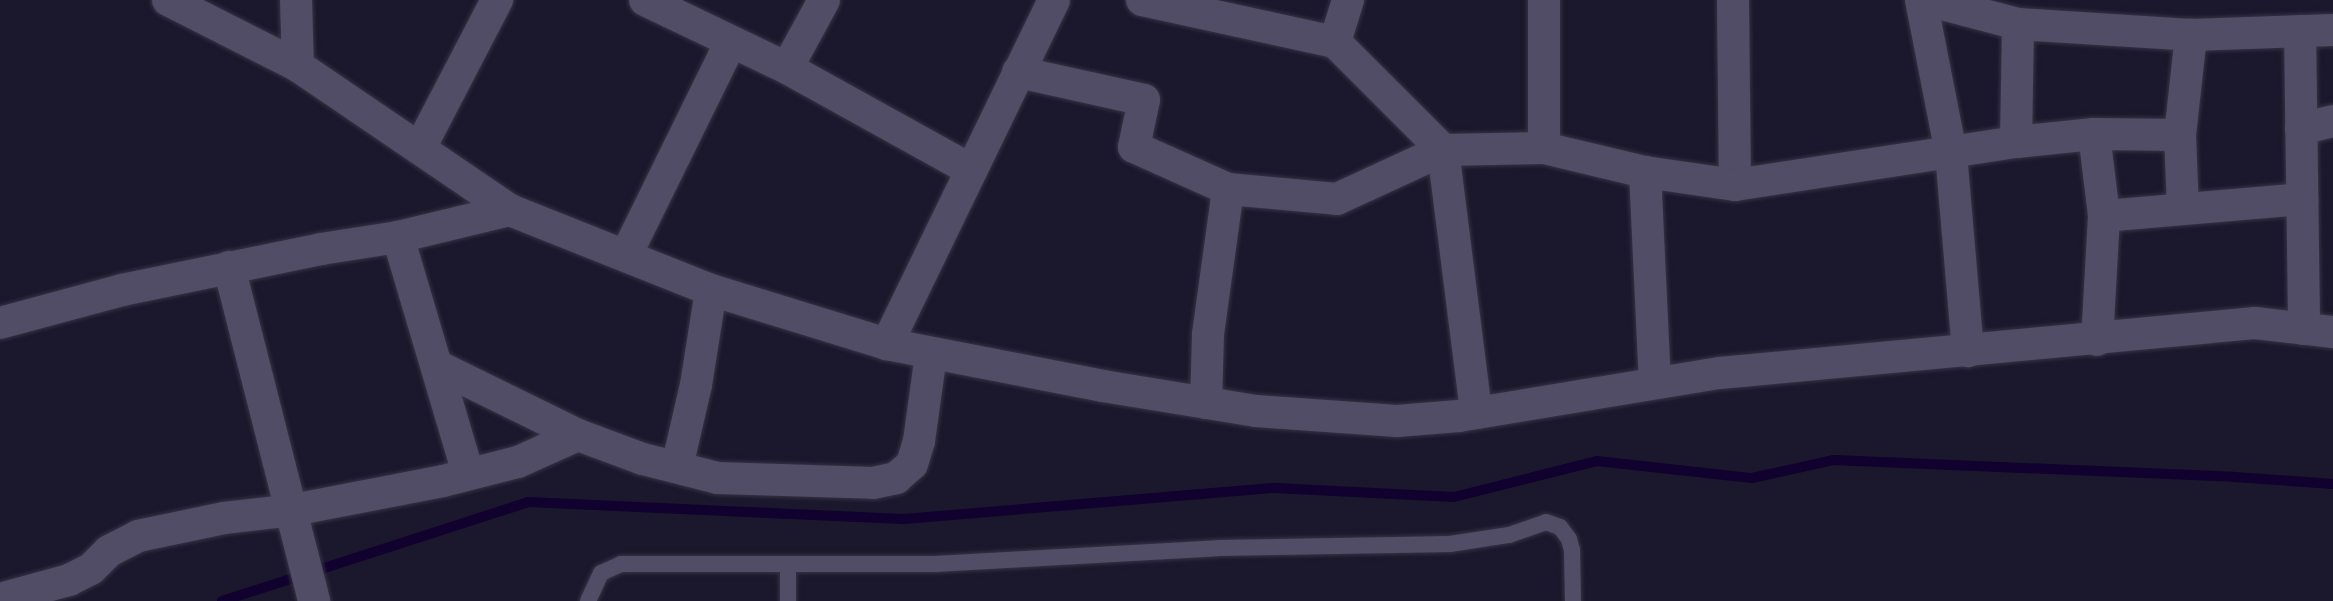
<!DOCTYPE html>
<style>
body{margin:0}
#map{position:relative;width:2333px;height:601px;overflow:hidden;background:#1b172c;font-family:Cabin,sans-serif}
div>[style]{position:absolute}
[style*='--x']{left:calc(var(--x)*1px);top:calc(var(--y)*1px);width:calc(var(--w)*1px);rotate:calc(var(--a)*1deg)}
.stream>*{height:10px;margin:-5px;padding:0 5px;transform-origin:5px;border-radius:5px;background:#11012e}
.roads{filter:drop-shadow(0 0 2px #373344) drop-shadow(0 0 2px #373344)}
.service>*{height:16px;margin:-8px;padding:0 8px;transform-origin:8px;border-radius:8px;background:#514d66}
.minor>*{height:32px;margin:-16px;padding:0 16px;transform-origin:16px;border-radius:16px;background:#514d66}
span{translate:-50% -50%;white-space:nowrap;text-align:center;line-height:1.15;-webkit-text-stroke:7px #130e22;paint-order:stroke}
</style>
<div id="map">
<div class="stream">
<i style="--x:222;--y:601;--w:322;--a:-17.9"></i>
<i style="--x:528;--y:502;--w:376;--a:2.6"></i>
<i style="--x:904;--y:519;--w:372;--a:-4.8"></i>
<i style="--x:1275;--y:488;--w:179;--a:2.9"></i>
<i style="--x:1454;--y:497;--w:147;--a:-14.1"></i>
<i style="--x:1597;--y:461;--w:156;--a:6.3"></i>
<i style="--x:1752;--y:478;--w:84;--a:-12.4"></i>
<i style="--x:1834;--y:460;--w:400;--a:2.4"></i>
<i style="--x:2234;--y:477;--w:99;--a:4"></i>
</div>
<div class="roads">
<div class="service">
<i style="--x:788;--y:564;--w:37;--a:90"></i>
<i style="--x:588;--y:601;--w:31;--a:-65"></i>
<i style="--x:601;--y:573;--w:22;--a:-24"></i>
<i style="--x:621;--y:564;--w:314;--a:0"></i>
<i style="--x:935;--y:564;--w:283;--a:-3.2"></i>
<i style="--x:1218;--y:548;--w:232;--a:-1"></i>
<i style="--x:1450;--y:544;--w:60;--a:-8.7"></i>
<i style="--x:1509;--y:535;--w:39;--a:-19"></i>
<i style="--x:1546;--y:522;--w:15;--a:20"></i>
<i style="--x:1560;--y:527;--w:15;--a:53"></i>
<i style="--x:1569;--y:539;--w:11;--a:75"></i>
<i style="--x:1572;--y:550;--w:51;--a:88.9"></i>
</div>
<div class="minor">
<i style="--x:168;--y:0;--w:146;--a:26.9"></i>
<i style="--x:298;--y:66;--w:256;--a:34.2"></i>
<i style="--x:510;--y:210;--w:216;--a:21.7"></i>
<i style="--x:711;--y:290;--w:184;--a:17.1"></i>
<i style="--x:887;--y:344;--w:220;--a:11"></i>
<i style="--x:1103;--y:386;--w:155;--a:9.3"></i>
<i style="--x:1256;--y:411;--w:141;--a:4.1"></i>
<i style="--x:1397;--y:421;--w:62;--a:-4.6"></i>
<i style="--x:1459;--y:416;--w:265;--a:-9.4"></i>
<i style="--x:1720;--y:373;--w:537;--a:-5.34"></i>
<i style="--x:2255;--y:323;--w:79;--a:6.6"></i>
<i style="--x:296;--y:0;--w:66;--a:88.3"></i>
<i style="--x:645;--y:0;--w:157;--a:25.6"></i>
<i style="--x:787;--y:68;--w:210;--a:29"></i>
<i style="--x:1142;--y:0;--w:198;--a:12.3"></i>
<i style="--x:1335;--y:42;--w:153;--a:45"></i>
<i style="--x:1443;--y:150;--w:265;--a:82.8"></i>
<i style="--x:1544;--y:0;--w:148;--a:90"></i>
<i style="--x:1733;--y:0;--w:185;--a:89.4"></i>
<i style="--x:1921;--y:0;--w:156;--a:78.9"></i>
<i style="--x:1951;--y:153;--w:199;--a:85.1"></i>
<i style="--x:1927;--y:0;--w:94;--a:14.8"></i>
<i style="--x:2018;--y:24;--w:173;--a:3.6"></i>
<i style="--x:2191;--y:35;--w:142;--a:-2"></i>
<i style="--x:2300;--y:31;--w:298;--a:89.2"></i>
<i style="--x:1335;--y:42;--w:44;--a:-72.8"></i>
<i style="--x:787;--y:68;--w:77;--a:-61.4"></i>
<i style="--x:1018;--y:72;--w:129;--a:12.5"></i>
<i style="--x:1144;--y:100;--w:48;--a:102"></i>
<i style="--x:1134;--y:147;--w:103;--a:24.1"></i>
<i style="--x:1228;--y:189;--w:109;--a:5.2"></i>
<i style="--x:1337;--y:199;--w:117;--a:-24.8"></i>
<i style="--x:1443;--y:150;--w:101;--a:-1.1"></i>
<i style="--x:1544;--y:148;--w:104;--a:13.4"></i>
<i style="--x:1645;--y:172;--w:91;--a:8.2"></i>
<i style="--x:1735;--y:185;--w:284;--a:-8.7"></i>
<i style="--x:2016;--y:142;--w:78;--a:-5.9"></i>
<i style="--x:2094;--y:134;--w:86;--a:0.7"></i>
<i style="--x:2301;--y:129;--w:33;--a:-14"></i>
<i style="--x:2094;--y:134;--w:83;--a:83"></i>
<i style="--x:2104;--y:216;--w:124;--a:93.2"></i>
<i style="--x:2016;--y:142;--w:118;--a:-89"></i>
<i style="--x:421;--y:146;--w:165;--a:-62.5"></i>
<i style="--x:1645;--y:172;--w:211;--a:87.3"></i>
<i style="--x:2183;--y:209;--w:74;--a:-92.3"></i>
<i style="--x:2180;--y:135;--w:101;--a:-83.7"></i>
<i style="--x:2104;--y:216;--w:199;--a:-4.9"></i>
<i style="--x:398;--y:237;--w:246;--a:73.5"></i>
<i style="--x:626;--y:255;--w:237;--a:-63.8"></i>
<i style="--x:229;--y:267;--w:345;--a:75.7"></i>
<i style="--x:0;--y:323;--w:126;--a:-15.1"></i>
<i style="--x:122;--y:290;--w:203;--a:-11.6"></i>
<i style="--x:321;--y:249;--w:78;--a:-8.9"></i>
<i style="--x:398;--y:237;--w:115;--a:-13.6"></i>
<i style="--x:887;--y:344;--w:382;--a:-64.1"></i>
<i style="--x:437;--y:366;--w:157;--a:26.1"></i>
<i style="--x:1206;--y:403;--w:69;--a:-88.3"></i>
<i style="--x:1208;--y:334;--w:146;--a:-82.1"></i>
<i style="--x:677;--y:467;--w:84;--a:-77"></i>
<i style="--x:696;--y:385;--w:96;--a:-81"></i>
<i style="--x:0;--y:599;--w:72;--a:-15.4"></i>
<i style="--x:69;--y:580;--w:25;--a:-27"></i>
<i style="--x:91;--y:569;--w:25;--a:-45"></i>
<i style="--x:109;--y:551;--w:33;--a:-27"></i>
<i style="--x:138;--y:536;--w:88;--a:-11.8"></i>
<i style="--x:224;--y:518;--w:69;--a:-6.6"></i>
<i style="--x:293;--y:510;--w:153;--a:-10.9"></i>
<i style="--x:443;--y:481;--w:77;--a:-14.2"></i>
<i style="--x:518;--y:462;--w:66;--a:-24.2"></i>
<i style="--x:578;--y:435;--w:69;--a:20.3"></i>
<i style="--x:643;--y:459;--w:77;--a:14.2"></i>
<i style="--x:718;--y:478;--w:155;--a:1.8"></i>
<i style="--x:873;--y:483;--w:24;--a:-12"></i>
<i style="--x:896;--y:478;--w:21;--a:-41"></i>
<i style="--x:912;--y:464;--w:24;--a:-73"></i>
<i style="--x:919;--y:441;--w:88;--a:-82.1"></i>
</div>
</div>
</div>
